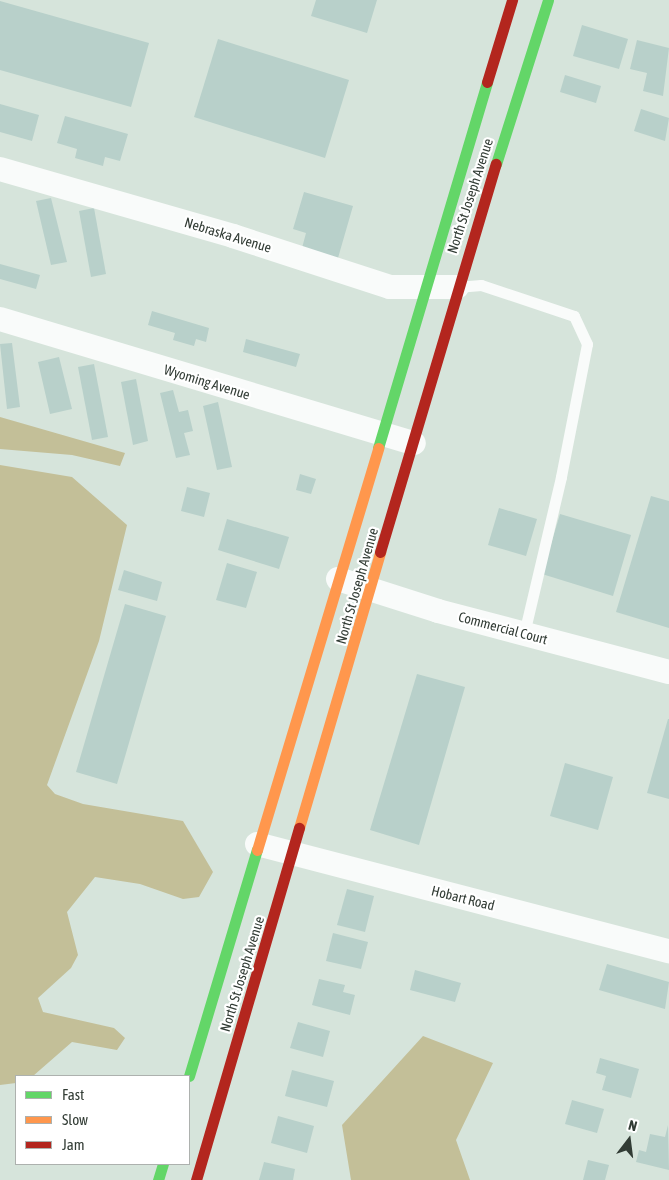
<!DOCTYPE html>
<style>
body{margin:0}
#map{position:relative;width:669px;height:1180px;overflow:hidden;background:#d6e4db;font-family:"Asap Condensed",sans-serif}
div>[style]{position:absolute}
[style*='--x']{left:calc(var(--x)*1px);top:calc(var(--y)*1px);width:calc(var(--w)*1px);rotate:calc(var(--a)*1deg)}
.forest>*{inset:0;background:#c3bf98}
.building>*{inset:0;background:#b8d0ca}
.lane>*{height:11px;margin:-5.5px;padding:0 5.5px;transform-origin:5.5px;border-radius:5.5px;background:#f9fbfa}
.street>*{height:24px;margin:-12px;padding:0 12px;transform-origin:12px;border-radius:12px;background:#f9fbfa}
.fast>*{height:11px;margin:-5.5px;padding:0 5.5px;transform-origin:5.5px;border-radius:5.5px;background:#63d668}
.slow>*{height:11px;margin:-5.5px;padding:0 5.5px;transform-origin:5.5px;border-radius:5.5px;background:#ff974d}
.jam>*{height:11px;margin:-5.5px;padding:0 5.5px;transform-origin:5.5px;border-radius:5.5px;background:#b3261e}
span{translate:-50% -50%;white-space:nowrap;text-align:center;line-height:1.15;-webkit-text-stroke:4.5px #fff;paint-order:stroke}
.street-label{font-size:14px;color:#323c35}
.legend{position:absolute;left:15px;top:1075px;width:175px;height:90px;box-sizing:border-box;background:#fff;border:1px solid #adb1ae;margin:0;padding:6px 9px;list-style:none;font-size:15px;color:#323c35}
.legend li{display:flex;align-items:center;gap:10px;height:25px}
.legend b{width:25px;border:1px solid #adb1ae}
.north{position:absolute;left:604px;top:1115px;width:50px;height:50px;-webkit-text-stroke:4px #fff;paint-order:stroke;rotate:15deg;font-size:14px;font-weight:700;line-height:20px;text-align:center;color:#323c35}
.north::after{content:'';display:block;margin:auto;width:18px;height:22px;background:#323c35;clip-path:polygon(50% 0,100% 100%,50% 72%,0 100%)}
</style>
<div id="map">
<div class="forest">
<i style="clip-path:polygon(0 417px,125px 453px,120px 466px,72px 455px,0 449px)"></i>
<i style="clip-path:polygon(0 465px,72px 477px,127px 525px,99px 641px,47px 785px,55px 794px,83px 804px,183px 821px,213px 872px,199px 897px,183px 899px,140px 884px,95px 877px,67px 912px,78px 955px,71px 968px,38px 998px,43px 1012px,114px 1028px,125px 1038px,117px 1050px,72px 1042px,33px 1076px,16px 1076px,16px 1083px,0 1085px)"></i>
<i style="clip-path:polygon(423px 1036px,493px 1063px,456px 1140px,470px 1180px,351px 1180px,342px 1125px)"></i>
</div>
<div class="building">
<i style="clip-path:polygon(316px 0,377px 0,367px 33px,311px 16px)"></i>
<i style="clip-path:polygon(0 1px,149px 43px,131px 107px,0 70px)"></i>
<i style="clip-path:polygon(582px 25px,628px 39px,619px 69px,573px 56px)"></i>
<i style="clip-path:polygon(218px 39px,349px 80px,325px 158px,194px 117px)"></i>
<i style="clip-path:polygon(637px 40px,669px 48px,663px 96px,643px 91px,647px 73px,630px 69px)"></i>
<i style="clip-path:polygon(565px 75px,601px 86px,596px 103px,560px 92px)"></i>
<i style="clip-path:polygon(0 104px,39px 115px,32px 141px,0 132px)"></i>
<i style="clip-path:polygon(641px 109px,669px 118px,665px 141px,634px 131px)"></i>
<i style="clip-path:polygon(65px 116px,128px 134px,120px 161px,105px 157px,103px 166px,75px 158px,77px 149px,57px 143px)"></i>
<i style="clip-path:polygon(304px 192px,353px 206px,338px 258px,302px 248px,306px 233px,293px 229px)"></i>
<i style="clip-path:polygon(51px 198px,67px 262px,51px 265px,36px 201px)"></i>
<i style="clip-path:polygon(94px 208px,106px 274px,91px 277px,79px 211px)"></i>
<i style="clip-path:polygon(0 264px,40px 275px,36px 289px,0 279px)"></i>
<i style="clip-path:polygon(152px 311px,209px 328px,206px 342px,196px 339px,194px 346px,173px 340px,175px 333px,148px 325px)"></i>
<i style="clip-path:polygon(246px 339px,300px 354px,296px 367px,243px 352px)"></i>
<i style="clip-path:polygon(12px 343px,20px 407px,7px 409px,0 344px)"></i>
<i style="clip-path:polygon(59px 357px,72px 409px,50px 414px,38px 362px)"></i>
<i style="clip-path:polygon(94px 364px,108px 437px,92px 440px,78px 367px)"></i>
<i style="clip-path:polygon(136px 379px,148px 441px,133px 445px,121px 382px)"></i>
<i style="clip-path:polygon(173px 390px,179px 412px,188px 410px,193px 431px,184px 433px,190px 455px,176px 458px,160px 393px)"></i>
<i style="clip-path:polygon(218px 402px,232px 467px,217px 470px,203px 406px)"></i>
<i style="clip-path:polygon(300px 474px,316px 479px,311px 494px,296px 490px)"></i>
<i style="clip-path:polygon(187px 487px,210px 493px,204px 517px,181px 511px)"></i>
<i style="clip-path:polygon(651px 496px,669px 501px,669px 628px,616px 612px)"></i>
<i style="clip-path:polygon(499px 508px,537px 519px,526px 556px,488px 545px)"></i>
<i style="clip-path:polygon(560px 514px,631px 535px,613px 596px,542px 574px)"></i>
<i style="clip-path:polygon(227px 519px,289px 537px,279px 569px,218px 550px)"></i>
<i style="clip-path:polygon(227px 563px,257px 572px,246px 608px,216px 600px)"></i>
<i style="clip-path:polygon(124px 570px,162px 582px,157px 601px,118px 590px)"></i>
<i style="clip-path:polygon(125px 604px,166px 616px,117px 784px,76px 772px)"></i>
<i style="clip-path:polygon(417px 674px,465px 687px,419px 845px,370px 830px)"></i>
<i style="clip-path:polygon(668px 719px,669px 719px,669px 799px,647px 793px)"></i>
<i style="clip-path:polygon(565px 763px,613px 777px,598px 830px,550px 816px)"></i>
<i style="clip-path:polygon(347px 889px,374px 896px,365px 932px,337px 925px)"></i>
<i style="clip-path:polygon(333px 933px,368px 942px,361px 969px,326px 961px)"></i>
<i style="clip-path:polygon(607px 964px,669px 982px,665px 1009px,599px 990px)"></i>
<i style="clip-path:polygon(415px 970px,461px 983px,455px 1002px,410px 990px)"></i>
<i style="clip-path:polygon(319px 979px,345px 985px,343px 992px,355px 995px,350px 1015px,312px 1005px)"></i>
<i style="clip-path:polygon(298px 1022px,330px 1031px,323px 1057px,290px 1048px)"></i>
<i style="clip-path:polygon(600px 1058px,639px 1069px,631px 1098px,602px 1090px,606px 1076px,596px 1073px)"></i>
<i style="clip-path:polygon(292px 1070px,334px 1081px,327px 1107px,285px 1096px)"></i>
<i style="clip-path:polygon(572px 1100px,604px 1109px,597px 1133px,565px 1124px)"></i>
<i style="clip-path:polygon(278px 1116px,314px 1126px,307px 1153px,271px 1143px)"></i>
<i style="clip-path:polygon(668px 1125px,669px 1170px,636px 1162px,639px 1150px,646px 1152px,650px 1134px,665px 1137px)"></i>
<i style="clip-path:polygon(588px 1160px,609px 1165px,605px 1180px,583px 1180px)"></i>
<i style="clip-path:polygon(264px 1162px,295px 1169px,293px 1180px,259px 1180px)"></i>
</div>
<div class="lane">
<i style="--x:457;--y:287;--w:24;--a:-5"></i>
<i style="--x:481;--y:285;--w:98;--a:18.4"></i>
<i style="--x:574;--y:316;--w:31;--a:65"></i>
<i style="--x:587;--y:344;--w:136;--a:101.1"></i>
<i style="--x:561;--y:477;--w:161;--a:103.3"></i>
</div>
<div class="street">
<i style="--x:0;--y:169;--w:242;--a:16"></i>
<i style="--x:233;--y:236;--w:165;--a:18"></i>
<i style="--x:390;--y:287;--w:67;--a:0"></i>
<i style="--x:0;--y:319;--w:432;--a:16.7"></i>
<i style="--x:338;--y:579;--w:105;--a:17.7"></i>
<i style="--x:438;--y:611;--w:239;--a:14.8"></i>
<i style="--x:257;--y:844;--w:426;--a:14.6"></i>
</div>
<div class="fast">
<i style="--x:496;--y:164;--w:172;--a:-72.4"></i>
<i style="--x:378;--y:448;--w:382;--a:-73.4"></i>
<i style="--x:189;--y:1076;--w:236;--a:-73.3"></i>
<i style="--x:158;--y:1180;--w:17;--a:-73"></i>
</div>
<div class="slow">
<i style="--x:299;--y:828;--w:288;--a:-73.6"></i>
<i style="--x:257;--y:850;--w:420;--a:-73.2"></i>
</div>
<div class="jam">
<i style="--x:487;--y:82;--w:86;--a:-73"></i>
<i style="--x:380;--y:552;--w:405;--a:-73.4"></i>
<i style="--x:196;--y:1180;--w:367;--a:-73.7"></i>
</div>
<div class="street-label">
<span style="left:470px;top:196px;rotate:-72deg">North St Joseph Avenue</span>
<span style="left:228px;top:235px;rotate:17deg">Nebraska Avenue</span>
<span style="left:207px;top:382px;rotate:17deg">Wyoming Avenue</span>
<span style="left:357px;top:586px;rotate:-74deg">North St Joseph Avenue</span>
<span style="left:503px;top:628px;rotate:15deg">Commercial Court</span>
<span style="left:463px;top:898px;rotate:14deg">Hobart Road</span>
<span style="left:242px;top:974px;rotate:-73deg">North St Joseph Avenue</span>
</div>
<ul class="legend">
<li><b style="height:6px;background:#63d668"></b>Fast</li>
<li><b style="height:6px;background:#ff974d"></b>Slow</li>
<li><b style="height:6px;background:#b3261e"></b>Jam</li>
</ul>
<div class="north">N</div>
</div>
